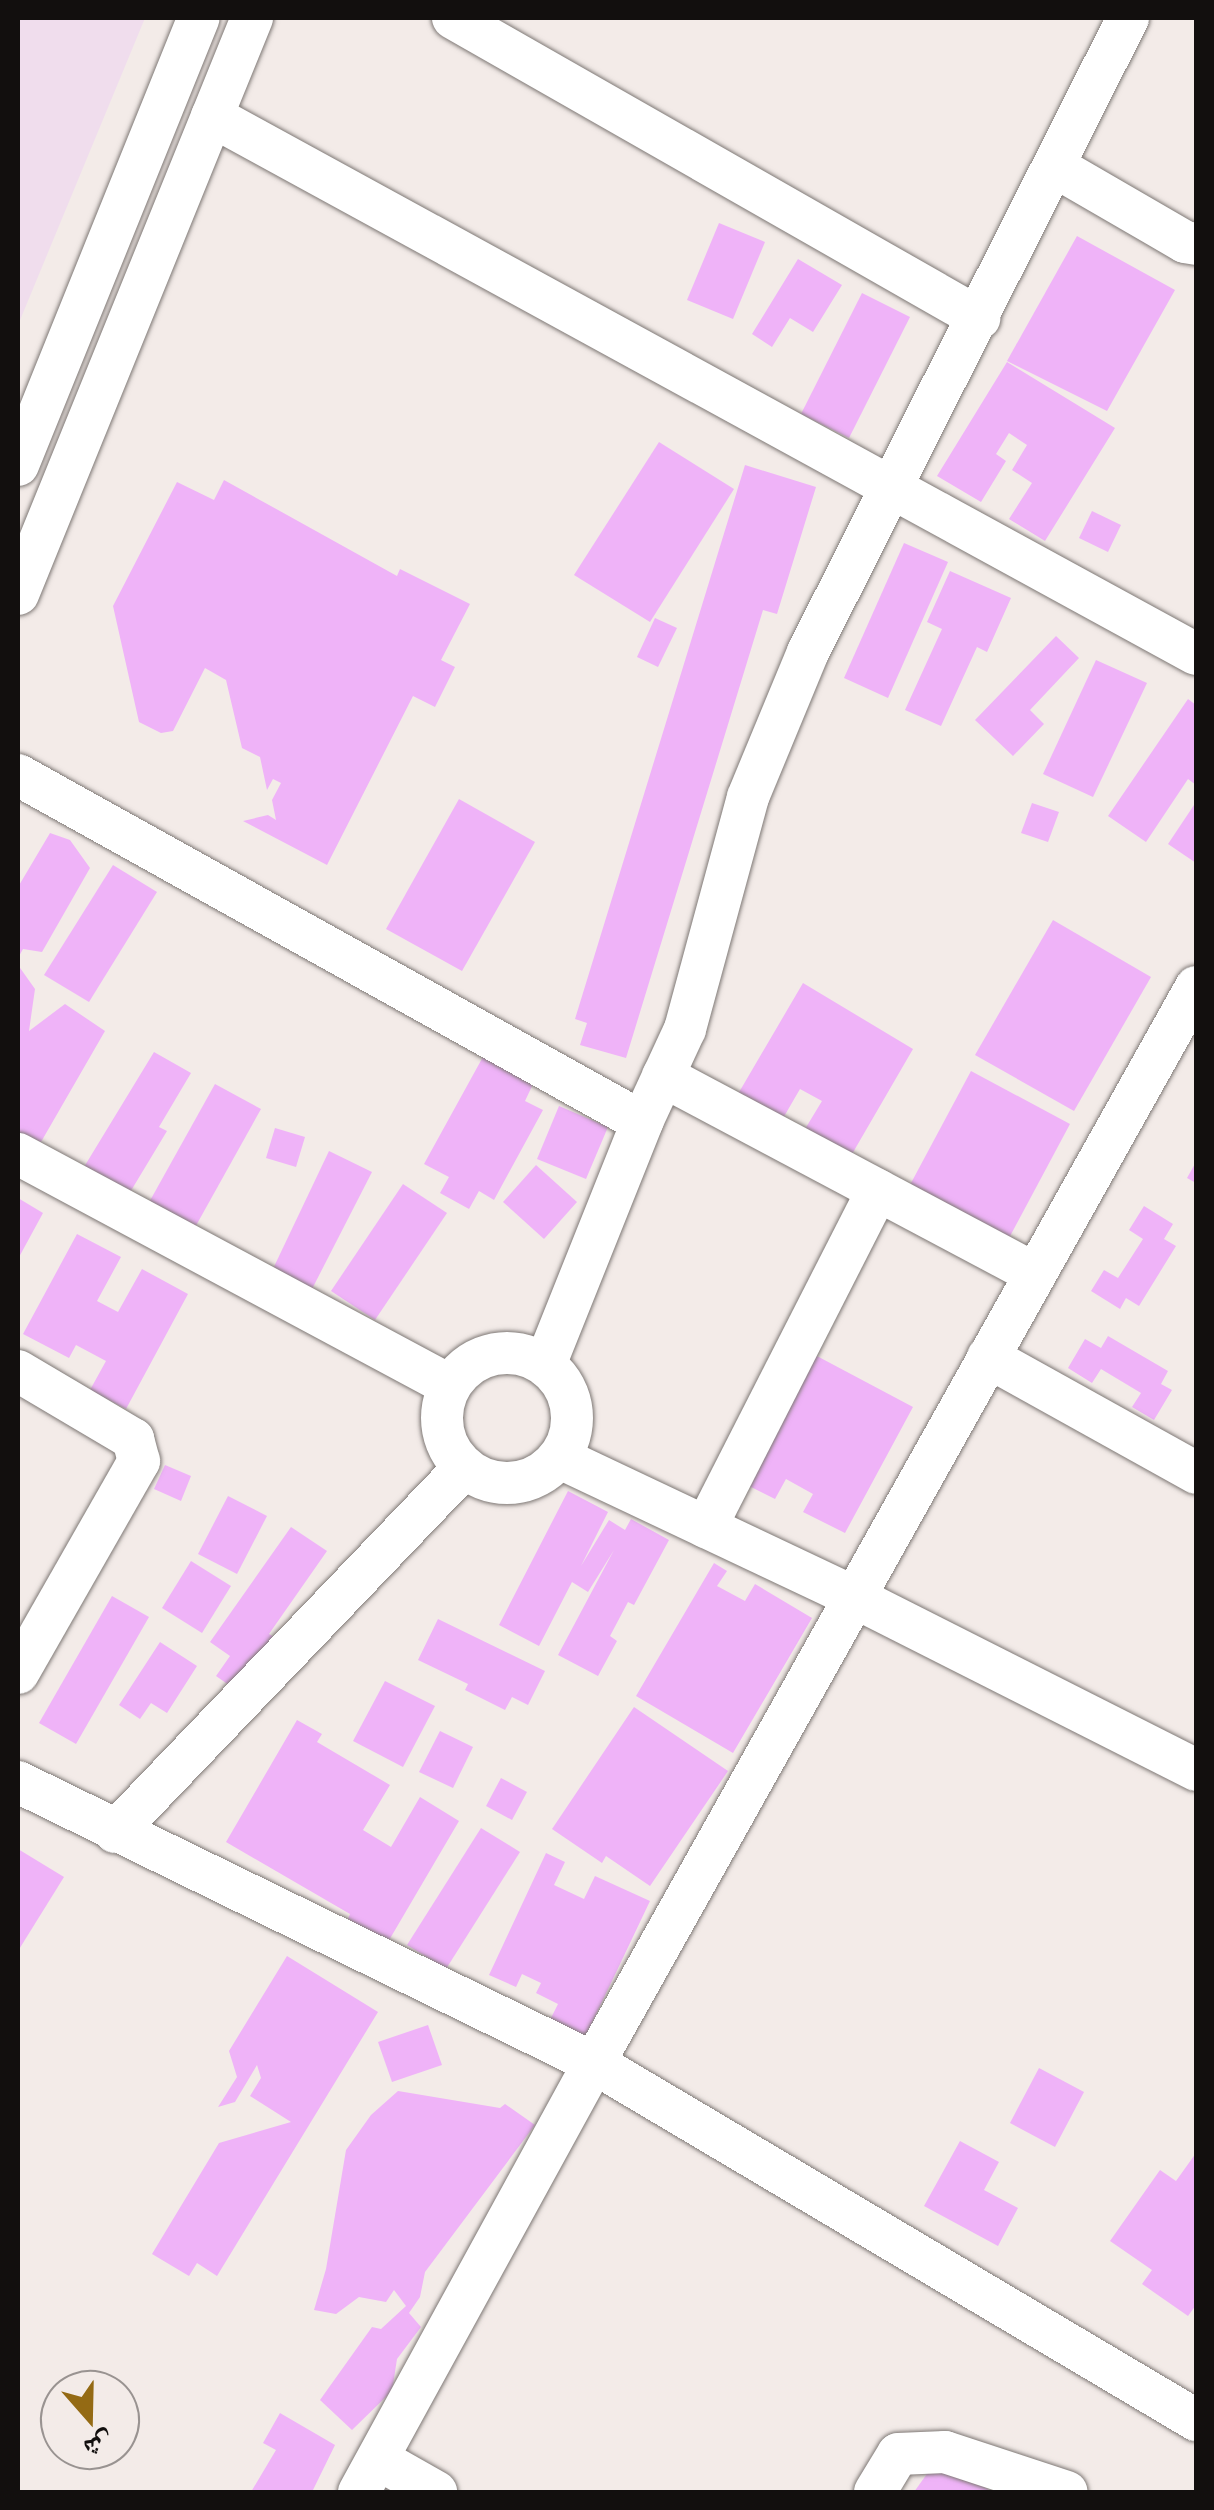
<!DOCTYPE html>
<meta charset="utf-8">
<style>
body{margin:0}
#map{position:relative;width:1214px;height:2510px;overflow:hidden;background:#f3ebe8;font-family:"PT Sans Narrow","Noto Naskh Arabic",sans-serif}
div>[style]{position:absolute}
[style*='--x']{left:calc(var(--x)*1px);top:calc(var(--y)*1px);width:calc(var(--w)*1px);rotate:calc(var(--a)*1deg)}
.education>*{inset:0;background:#f0dded}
.building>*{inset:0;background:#efb3f8}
.roads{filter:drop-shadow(0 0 2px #7e7875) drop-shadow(0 0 2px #7e7875)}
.minor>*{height:42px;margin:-21px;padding:0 21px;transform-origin:21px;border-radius:21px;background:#fff}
.minor>.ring{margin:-21px;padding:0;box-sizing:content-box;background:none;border:42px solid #fff;border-radius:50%}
span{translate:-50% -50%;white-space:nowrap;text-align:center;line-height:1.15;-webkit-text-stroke:8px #f3ebe8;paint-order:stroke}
.frame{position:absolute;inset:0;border:20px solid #120f0e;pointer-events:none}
.north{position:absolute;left:40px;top:2370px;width:100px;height:100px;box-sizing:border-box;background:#f3ebe8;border:2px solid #999391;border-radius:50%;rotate:160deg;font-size:28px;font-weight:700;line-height:40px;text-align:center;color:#120f0e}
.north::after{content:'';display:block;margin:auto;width:35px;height:45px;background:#946a14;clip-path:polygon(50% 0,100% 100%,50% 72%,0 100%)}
</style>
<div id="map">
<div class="education">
<i style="clip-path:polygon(18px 18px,145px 18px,18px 325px)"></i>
</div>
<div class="building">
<i style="clip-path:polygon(719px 223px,765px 242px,733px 319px,687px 300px)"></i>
<i style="clip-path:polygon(1077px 236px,1175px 290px,1107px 411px,1007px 361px)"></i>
<i style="clip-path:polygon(798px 259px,842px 285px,813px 332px,790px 318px,772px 347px,752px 334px)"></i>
<i style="clip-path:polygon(862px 293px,910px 317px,849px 438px,801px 414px)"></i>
<i style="clip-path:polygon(1007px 362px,1115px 428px,1045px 541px,1009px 519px,1032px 483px,1012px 470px,1027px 445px,1009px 433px,996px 454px,1006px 461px,981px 502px,937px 476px)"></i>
<i style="clip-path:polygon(659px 442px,734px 489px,650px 622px,574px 575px)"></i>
<i style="clip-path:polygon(745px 465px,816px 487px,777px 614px,763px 610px,626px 1058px,580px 1045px,587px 1023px,575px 1019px)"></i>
<i style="clip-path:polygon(224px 480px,397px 576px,400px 569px,470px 604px,441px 660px,455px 667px,435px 707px,413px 696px,327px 865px,243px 821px,268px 815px,276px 820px,272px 800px,281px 783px,273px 779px,267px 790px,260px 757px,242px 748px,226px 680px,205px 668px,173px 731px,161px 733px,139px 722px,113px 606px,177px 482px,214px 500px)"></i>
<i style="clip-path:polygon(1092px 511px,1121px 525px,1108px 552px,1079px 538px)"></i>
<i style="clip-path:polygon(904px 543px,948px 562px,888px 698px,844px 678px)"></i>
<i style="clip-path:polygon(950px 571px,1011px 598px,987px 652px,977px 647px,941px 726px,905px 710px,942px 629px,927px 622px)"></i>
<i style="clip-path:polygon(655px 618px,677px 628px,658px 667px,637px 657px)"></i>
<i style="clip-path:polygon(1056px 636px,1079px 658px,1030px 710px,1044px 724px,1013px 756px,975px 720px)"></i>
<i style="clip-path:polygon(1096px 660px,1147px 683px,1093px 797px,1043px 774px)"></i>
<i style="clip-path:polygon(1188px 699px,1196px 705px,1196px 785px,1188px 779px,1146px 842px,1108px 816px)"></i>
<i style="clip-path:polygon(459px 799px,535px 842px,462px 971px,386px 929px)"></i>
<i style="clip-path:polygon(1196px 802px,1196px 863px,1168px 844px)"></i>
<i style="clip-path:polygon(1032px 803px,1059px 812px,1048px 842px,1021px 833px)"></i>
<i style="clip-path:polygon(50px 833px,70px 840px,90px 868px,42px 952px,23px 949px,18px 958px,18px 887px)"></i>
<i style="clip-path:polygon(113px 865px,157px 892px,89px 1002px,44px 975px)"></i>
<i style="clip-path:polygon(1053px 920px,1151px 977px,1074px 1111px,975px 1055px)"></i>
<i style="clip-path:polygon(18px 965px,35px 989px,29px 1031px,65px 1004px,105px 1031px,41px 1142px,18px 1132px)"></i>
<i style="clip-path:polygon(803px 983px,913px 1049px,848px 1161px,802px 1134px,822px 1101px,800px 1089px,782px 1120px,738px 1094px)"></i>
<i style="clip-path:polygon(154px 1052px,191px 1073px,159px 1127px,167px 1131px,129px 1194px,84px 1167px)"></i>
<i style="clip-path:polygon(484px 1055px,534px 1082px,525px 1101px,543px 1110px,494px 1200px,479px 1191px,469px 1209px,440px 1193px,449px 1177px,424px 1164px)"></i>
<i style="clip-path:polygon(971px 1071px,1070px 1124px,1009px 1238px,903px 1198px)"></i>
<i style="clip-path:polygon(215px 1084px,261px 1109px,193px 1231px,147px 1206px)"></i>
<i style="clip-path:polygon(559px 1106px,608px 1127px,586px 1179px,537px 1159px)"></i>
<i style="clip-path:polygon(275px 1128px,305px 1137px,296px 1167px,266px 1158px)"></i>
<i style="clip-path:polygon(329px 1151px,372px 1172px,311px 1291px,271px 1273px)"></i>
<i style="clip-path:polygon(1196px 1162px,1196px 1183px,1187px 1178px)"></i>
<i style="clip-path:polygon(536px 1165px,577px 1202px,544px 1239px,503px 1202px)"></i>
<i style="clip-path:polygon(403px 1184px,447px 1213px,375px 1320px,331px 1291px)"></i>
<i style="clip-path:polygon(18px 1198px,43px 1213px,18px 1259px)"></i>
<i style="clip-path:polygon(1144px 1206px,1173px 1224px,1164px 1239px,1176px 1246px,1139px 1306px,1126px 1298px,1120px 1309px,1091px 1291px,1104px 1270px,1118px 1278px,1143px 1239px,1129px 1230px)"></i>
<i style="clip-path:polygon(77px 1234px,121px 1257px,97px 1301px,118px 1312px,142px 1269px,188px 1294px,126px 1409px,90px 1390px,106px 1361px,76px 1345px,69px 1358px,23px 1334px)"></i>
<i style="clip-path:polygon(1108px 1336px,1168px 1371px,1161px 1384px,1172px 1390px,1154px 1420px,1132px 1407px,1141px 1393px,1101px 1369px,1092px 1383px,1068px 1368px,1085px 1339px,1101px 1348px)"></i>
<i style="clip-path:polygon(815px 1355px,913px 1407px,845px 1533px,803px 1512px,813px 1494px,786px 1479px,775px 1499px,745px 1484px)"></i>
<i style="clip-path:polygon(165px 1465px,191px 1476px,181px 1501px,154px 1489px)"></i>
<i style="clip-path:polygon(568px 1491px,608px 1512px,581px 1566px,609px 1520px,625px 1530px,631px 1519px,669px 1540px,634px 1605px,628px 1602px,610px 1636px,617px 1641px,598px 1676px,558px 1655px,614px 1550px,588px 1592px,572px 1582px,539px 1646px,499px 1625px)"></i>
<i style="clip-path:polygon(228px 1496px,267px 1516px,237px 1574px,198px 1554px)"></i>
<i style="clip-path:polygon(291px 1527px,327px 1551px,269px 1634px,274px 1637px,236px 1690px,216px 1676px,230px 1656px,210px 1642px)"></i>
<i style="clip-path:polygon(191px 1561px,231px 1586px,202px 1633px,162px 1608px)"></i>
<i style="clip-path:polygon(714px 1563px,727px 1571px,717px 1586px,745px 1601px,755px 1584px,812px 1618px,733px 1753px,636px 1696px)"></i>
<i style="clip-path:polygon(112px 1596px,149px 1617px,76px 1744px,39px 1723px)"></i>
<i style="clip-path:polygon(438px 1619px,545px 1671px,528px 1705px,512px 1697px,505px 1710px,465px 1690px,468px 1684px,418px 1660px)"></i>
<i style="clip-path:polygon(160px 1642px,197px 1666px,167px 1713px,151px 1703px,140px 1719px,119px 1705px)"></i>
<i style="clip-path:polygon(385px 1681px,435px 1706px,403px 1767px,353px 1741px)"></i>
<i style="clip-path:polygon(634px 1707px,728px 1771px,650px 1886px,606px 1856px,602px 1863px,552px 1829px)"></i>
<i style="clip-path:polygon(297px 1720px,322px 1734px,317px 1742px,390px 1785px,363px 1830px,391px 1847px,420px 1797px,459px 1821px,388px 1942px,348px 1919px,350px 1914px,226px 1842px)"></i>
<i style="clip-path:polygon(440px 1731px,473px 1747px,453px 1788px,419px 1772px)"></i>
<i style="clip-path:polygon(501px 1778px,527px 1792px,512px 1820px,486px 1806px)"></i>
<i style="clip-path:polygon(481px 1828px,520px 1852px,446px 1969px,407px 1945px)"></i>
<i style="clip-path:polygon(18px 1849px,64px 1877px,18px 1951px)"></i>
<i style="clip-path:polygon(546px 1853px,565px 1862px,554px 1885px,584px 1899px,595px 1876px,650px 1901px,581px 2046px,545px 2030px,558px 2004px,536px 1993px,541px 1983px,522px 1974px,516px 1987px,489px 1975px)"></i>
<i style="clip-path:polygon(287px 1956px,378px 2012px,217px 2276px,197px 2263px,189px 2276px,152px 2254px,219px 2143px,291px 2122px,250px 2096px,261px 2078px,257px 2065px,235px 2102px,218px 2107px,237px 2077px,229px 2051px)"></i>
<i style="clip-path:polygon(428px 2025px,442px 2065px,392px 2082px,378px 2042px)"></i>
<i style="clip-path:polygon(1039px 2068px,1084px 2092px,1055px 2147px,1010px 2123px)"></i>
<i style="clip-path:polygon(398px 2091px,500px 2108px,505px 2104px,535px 2125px,425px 2272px,420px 2297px,409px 2313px,421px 2327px,397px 2359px,392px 2391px,352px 2430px,320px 2400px,372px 2327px,381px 2329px,406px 2306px,394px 2290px,386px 2302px,359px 2297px,336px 2314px,314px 2310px,326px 2269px,346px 2150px,371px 2115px)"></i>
<i style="clip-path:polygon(960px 2141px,999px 2162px,984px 2190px,1018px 2208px,998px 2246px,924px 2206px)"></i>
<i style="clip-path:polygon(1196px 2153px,1196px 2305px,1188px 2316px,1142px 2284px,1152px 2270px,1110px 2241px,1160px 2170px,1176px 2181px)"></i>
<i style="clip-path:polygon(280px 2413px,335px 2445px,312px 2492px,251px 2492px,276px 2450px,263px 2443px)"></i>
<i style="clip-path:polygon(939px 2457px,992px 2492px,914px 2492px)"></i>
</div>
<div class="roads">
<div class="minor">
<i style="--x:453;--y:18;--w:606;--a:29.7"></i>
<i style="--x:212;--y:116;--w:1121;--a:28.67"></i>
<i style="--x:1054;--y:166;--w:151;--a:30.1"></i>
<i style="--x:1185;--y:242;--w:11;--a:10"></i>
<i style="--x:18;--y:465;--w:482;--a:-68"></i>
<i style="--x:18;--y:594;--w:622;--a:-67.89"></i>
<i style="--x:18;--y:775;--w:714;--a:29.08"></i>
<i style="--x:663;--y:1076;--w:421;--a:28"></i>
<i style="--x:18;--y:1154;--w:490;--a:28.2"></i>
<i class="ring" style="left:442px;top:1353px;width:88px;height:88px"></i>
<i style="--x:988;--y:1357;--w:238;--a:29.1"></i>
<i style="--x:545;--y:1365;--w:262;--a:-68.2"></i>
<i style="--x:642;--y:1122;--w:102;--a:-65.2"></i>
<i style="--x:685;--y:1029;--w:240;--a:-74.8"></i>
<i style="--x:748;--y:797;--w:157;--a:-67.5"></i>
<i style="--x:808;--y:652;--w:710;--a:-63.22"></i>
<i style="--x:18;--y:1371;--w:134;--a:30.6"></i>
<i style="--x:133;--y:1439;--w:23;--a:75"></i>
<i style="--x:139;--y:1461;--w:244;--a:119.7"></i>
<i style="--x:560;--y:1458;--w:325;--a:25.3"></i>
<i style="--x:854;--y:1597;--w:383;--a:26.8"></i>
<i style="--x:706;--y:1527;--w:378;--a:-63"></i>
<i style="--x:18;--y:1782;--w:641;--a:26.01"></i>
<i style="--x:594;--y:2063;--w:700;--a:30.67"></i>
<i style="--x:115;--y:1832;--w:504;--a:-46.21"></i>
<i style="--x:378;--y:2459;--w:67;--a:29.6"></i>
<i style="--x:359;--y:2492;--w:489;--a:-61.3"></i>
<i style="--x:594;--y:2063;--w:1233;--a:-60.77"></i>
<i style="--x:875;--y:2492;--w:44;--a:-58.8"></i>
<i style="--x:898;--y:2454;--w:47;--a:-2.4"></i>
<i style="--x:945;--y:2452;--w:128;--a:18.2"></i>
</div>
</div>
<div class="frame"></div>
<div class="north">ش</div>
</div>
